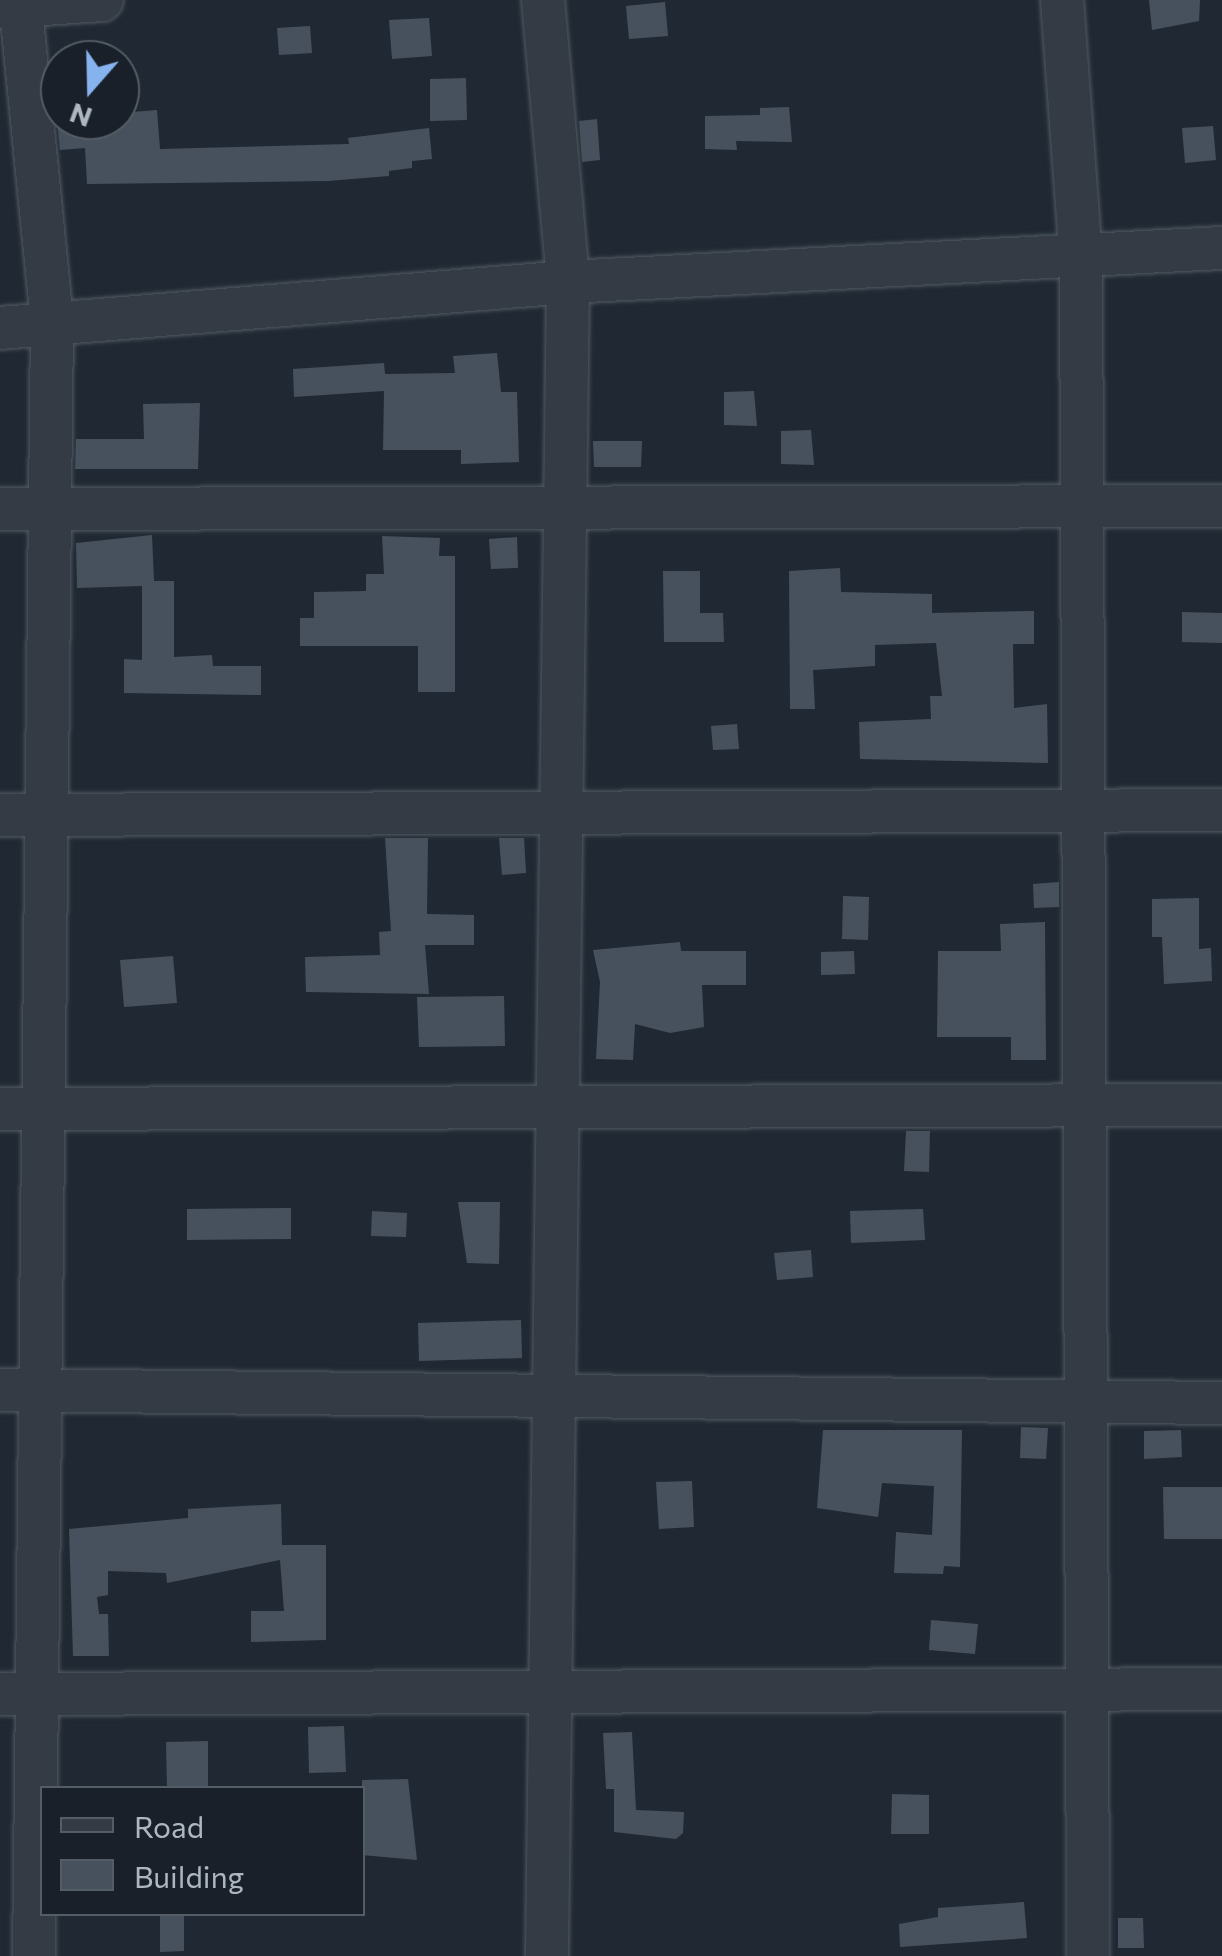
<!DOCTYPE html>
<style>
body{margin:0}
#map{position:relative;width:1222px;height:1956px;overflow:hidden;background:#202933;font-family:Commissioner,sans-serif}
div>[style]{position:absolute}
[style*='--x']{left:calc(var(--x)*1px);top:calc(var(--y)*1px);width:calc(var(--w)*1px);rotate:calc(var(--a)*1deg)}
.building>*{inset:0;background:#47515d}
.roads{filter:drop-shadow(0 0 2px #515962) drop-shadow(0 0 2px #515962)}
.minor>*{height:42px;margin:-21px;padding:0 21px;transform-origin:21px;border-radius:21px;background:#343b44}
span{translate:-50% -50%;white-space:nowrap;text-align:center;line-height:1.15;-webkit-text-stroke:8px #192029;paint-order:stroke}
.legend{position:absolute;left:40px;top:1786px;width:325px;height:130px;box-sizing:border-box;background:#192029;border:2px solid #545c66;margin:0;padding:12px 18px;list-style:none;font-size:30px;color:#adb6c1}
.legend li{display:flex;align-items:center;gap:20px;height:50px}
.legend b{width:50px;border:2px solid #545c66}
.north{position:absolute;left:40px;top:40px;width:100px;height:100px;box-sizing:border-box;background:#192029;border:2px solid #545c66;border-radius:50%;rotate:200deg;font-size:28px;font-weight:700;line-height:40px;text-align:center;color:#adb6c1}
.north::after{content:'';display:block;margin:auto;width:35px;height:45px;background:#86b2ee;clip-path:polygon(50% 0,100% 100%,50% 72%,0 100%)}
</style>
<div id="map">
<div class="building">
<i style="clip-path:polygon(1149px 0,1200px 0,1199px 21px,1152px 30px)"></i>
<i style="clip-path:polygon(665px 2px,668px 36px,629px 39px,626px 6px)"></i>
<i style="clip-path:polygon(429px 18px,432px 56px,392px 59px,389px 20px)"></i>
<i style="clip-path:polygon(310px 26px,312px 53px,279px 55px,277px 28px)"></i>
<i style="clip-path:polygon(466px 78px,467px 120px,430px 121px,430px 79px)"></i>
<i style="clip-path:polygon(789px 107px,792px 142px,736px 141px,737px 150px,705px 149px,705px 116px,760px 115px,760px 108px)"></i>
<i style="clip-path:polygon(157px 110px,160px 149px,349px 144px,348px 138px,429px 128px,432px 159px,412px 161px,412px 168px,389px 171px,389px 176px,328px 181px,87px 184px,85px 148px,60px 150px,57px 120px,120px 120px,120px 113px)"></i>
<i style="clip-path:polygon(597px 119px,600px 160px,582px 162px,579px 121px)"></i>
<i style="clip-path:polygon(1213px 126px,1216px 160px,1185px 163px,1182px 128px)"></i>
<i style="clip-path:polygon(497px 353px,501px 392px,517px 392px,519px 462px,461px 464px,461px 450px,383px 450px,384px 391px,294px 397px,293px 369px,384px 363px,385px 374px,455px 373px,453px 356px)"></i>
<i style="clip-path:polygon(754px 391px,757px 426px,724px 425px,724px 392px)"></i>
<i style="clip-path:polygon(200px 403px,198px 469px,75px 469px,76px 439px,144px 439px,143px 404px)"></i>
<i style="clip-path:polygon(811px 430px,814px 465px,781px 464px,781px 431px)"></i>
<i style="clip-path:polygon(593px 441px,642px 441px,641px 467px,594px 467px)"></i>
<i style="clip-path:polygon(152px 535px,154px 581px,174px 581px,174px 657px,212px 655px,213px 666px,261px 666px,261px 695px,124px 693px,124px 659px,142px 660px,142px 586px,77px 588px,76px 543px)"></i>
<i style="clip-path:polygon(382px 536px,440px 538px,439px 556px,455px 556px,455px 692px,418px 692px,418px 646px,300px 646px,300px 618px,314px 618px,314px 592px,366px 591px,366px 574px,384px 574px)"></i>
<i style="clip-path:polygon(517px 537px,518px 568px,491px 569px,489px 539px)"></i>
<i style="clip-path:polygon(840px 568px,841px 592px,932px 594px,932px 613px,1034px 611px,1034px 644px,1013px 644px,1014px 708px,1047px 704px,1048px 763px,860px 759px,859px 722px,931px 719px,930px 696px,942px 696px,936px 643px,875px 645px,875px 666px,813px 670px,815px 709px,790px 709px,789px 571px)"></i>
<i style="clip-path:polygon(663px 571px,700px 571px,700px 613px,723px 613px,724px 642px,664px 642px)"></i>
<i style="clip-path:polygon(1182px 612px,1222px 613px,1222px 643px,1182px 642px)"></i>
<i style="clip-path:polygon(737px 724px,739px 749px,713px 750px,711px 726px)"></i>
<i style="clip-path:polygon(385px 838px,428px 838px,427px 914px,474px 915px,474px 945px,425px 945px,429px 994px,306px 992px,305px 957px,380px 955px,379px 932px,391px 931px)"></i>
<i style="clip-path:polygon(499px 838px,524px 838px,526px 873px,502px 875px)"></i>
<i style="clip-path:polygon(1059px 882px,1059px 907px,1034px 908px,1033px 884px)"></i>
<i style="clip-path:polygon(843px 896px,869px 897px,868px 940px,842px 939px)"></i>
<i style="clip-path:polygon(1199px 898px,1199px 949px,1211px 948px,1212px 981px,1164px 984px,1162px 937px,1152px 937px,1152px 899px)"></i>
<i style="clip-path:polygon(1045px 922px,1046px 1060px,1011px 1060px,1011px 1037px,937px 1037px,938px 951px,1001px 951px,1000px 924px)"></i>
<i style="clip-path:polygon(680px 942px,681px 951px,746px 951px,746px 985px,702px 985px,704px 1027px,670px 1033px,635px 1024px,633px 1060px,596px 1059px,600px 982px,593px 950px)"></i>
<i style="clip-path:polygon(854px 951px,855px 974px,821px 975px,821px 952px)"></i>
<i style="clip-path:polygon(173px 956px,177px 1003px,124px 1007px,120px 960px)"></i>
<i style="clip-path:polygon(504px 996px,505px 1046px,419px 1047px,417px 997px)"></i>
<i style="clip-path:polygon(906px 1131px,930px 1131px,929px 1172px,904px 1171px)"></i>
<i style="clip-path:polygon(458px 1202px,500px 1202px,499px 1264px,467px 1263px)"></i>
<i style="clip-path:polygon(291px 1208px,291px 1239px,187px 1240px,187px 1209px)"></i>
<i style="clip-path:polygon(923px 1209px,925px 1240px,851px 1243px,850px 1211px)"></i>
<i style="clip-path:polygon(372px 1211px,407px 1213px,406px 1237px,371px 1236px)"></i>
<i style="clip-path:polygon(811px 1250px,813px 1277px,777px 1280px,774px 1253px)"></i>
<i style="clip-path:polygon(521px 1320px,522px 1358px,419px 1361px,418px 1323px)"></i>
<i style="clip-path:polygon(1021px 1427px,1048px 1428px,1046px 1459px,1020px 1458px)"></i>
<i style="clip-path:polygon(823px 1430px,962px 1430px,960px 1567px,944px 1566px,943px 1574px,894px 1573px,896px 1532px,932px 1535px,934px 1486px,882px 1483px,878px 1517px,817px 1508px)"></i>
<i style="clip-path:polygon(1181px 1430px,1182px 1457px,1144px 1459px,1144px 1431px)"></i>
<i style="clip-path:polygon(692px 1481px,694px 1527px,659px 1529px,656px 1482px)"></i>
<i style="clip-path:polygon(1163px 1487px,1222px 1487px,1222px 1539px,1164px 1539px)"></i>
<i style="clip-path:polygon(281px 1504px,282px 1545px,326px 1545px,326px 1640px,251px 1642px,251px 1611px,284px 1611px,280px 1560px,167px 1583px,166px 1573px,108px 1571px,108px 1595px,97px 1597px,99px 1614px,108px 1614px,109px 1656px,73px 1656px,69px 1529px,188px 1518px,188px 1509px)"></i>
<i style="clip-path:polygon(931px 1620px,978px 1624px,975px 1654px,929px 1650px)"></i>
<i style="clip-path:polygon(344px 1726px,346px 1772px,309px 1773px,308px 1727px)"></i>
<i style="clip-path:polygon(632px 1732px,636px 1810px,684px 1812px,683px 1833px,676px 1839px,614px 1832px,614px 1789px,606px 1789px,603px 1733px)"></i>
<i style="clip-path:polygon(208px 1741px,208px 1788px,167px 1788px,166px 1742px)"></i>
<i style="clip-path:polygon(408px 1779px,417px 1860px,362px 1855px,362px 1780px)"></i>
<i style="clip-path:polygon(892px 1794px,929px 1795px,929px 1834px,891px 1834px)"></i>
<i style="clip-path:polygon(1024px 1902px,1027px 1938px,900px 1947px,899px 1924px,938px 1917px,938px 1908px)"></i>
<i style="clip-path:polygon(160px 1914px,184px 1914px,184px 1951px,160px 1952px)"></i>
<i style="clip-path:polygon(1118px 1918px,1143px 1918px,1144px 1948px,1118px 1948px)"></i>
</div>
<div class="roads">
<div class="minor">
<i style="--x:20;--y:0;--w:325;--a:84.3"></i>
<i style="--x:52;--y:323;--w:1633;--a:90.63"></i>
<i style="--x:543;--y:0;--w:283;--a:84.9"></i>
<i style="--x:568;--y:282;--w:1674;--a:90.72"></i>
<i style="--x:1062;--y:0;--w:258;--a:85.8"></i>
<i style="--x:1081;--y:257;--w:1699;--a:89.76"></i>
<i style="--x:0;--y:7;--w:102;--a:-3.9"></i>
<i style="--x:0;--y:328;--w:570;--a:-4.63"></i>
<i style="--x:568;--y:282;--w:655;--a:-2.98"></i>
<i style="--x:0;--y:509;--w:1222;--a:-0.14"></i>
<i style="--x:0;--y:815;--w:1222;--a:-0.23"></i>
<i style="--x:0;--y:1109;--w:1222;--a:-0.19"></i>
<i style="--x:0;--y:1390;--w:1222;--a:0.61"></i>
<i style="--x:0;--y:1694;--w:1222;--a:-0.23"></i>
</div>
</div>
<ul class="legend">
<li><b style="height:12px;background:#343b44"></b>Road</li>
<li><b style="height:28px;background:#47515d"></b>Building</li>
</ul>
<div class="north">N</div>
</div>
